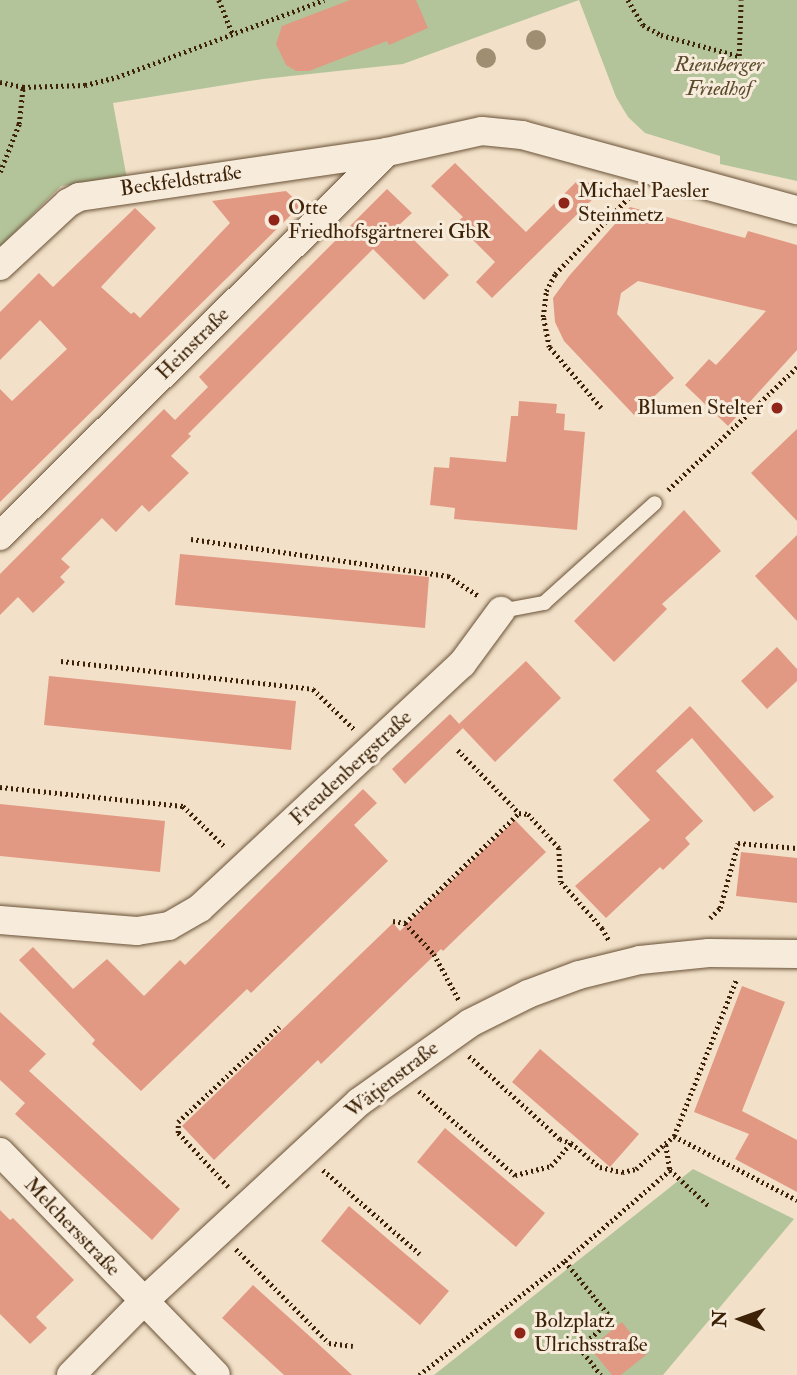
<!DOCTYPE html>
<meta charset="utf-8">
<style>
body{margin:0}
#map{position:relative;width:797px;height:1375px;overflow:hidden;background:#f2e1c8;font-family:"IM FELL Double Pica",serif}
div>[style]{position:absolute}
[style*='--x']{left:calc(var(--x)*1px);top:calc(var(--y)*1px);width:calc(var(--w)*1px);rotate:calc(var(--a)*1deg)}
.green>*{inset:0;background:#b4c49a}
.building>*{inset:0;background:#e29983}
.path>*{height:4.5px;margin-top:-2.25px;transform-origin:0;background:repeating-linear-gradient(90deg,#3d2208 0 2px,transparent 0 5.5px)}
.roads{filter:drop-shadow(0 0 2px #6a5238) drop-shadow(0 0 2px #6a5238)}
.service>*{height:14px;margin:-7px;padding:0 7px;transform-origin:7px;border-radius:7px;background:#f7ecdb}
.minor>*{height:28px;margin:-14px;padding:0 14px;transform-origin:14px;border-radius:14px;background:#f7ecdb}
.trees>*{width:20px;height:20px;margin:-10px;border-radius:50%;background:#9f8e72}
.dots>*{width:19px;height:19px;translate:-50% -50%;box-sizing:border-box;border:4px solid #f7ecdb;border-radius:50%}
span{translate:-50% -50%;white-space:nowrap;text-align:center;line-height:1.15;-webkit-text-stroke:6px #f7ecdb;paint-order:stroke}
.park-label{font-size:21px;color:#5b4a2c;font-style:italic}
.street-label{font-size:21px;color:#3d2208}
.poi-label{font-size:21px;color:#3d2208}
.left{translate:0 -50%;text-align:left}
.right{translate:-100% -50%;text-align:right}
.north{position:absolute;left:706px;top:1284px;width:70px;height:70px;-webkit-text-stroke:5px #f7ecdb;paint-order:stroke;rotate:271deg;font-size:19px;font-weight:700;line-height:28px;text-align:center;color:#3d2208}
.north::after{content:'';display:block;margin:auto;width:24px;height:32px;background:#3d2208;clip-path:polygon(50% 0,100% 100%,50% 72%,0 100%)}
</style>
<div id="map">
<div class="green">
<i style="clip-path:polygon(0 0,797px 0,797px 181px,720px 164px,720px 156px,645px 133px,628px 117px,616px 97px,579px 0,403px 64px,263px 79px,113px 103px,127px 179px,61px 186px,0 247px)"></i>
<i style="clip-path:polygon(693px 1169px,794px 1219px,663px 1375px,434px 1375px)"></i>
</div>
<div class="building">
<i style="clip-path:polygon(350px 0,416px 0,428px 28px,389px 45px,387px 41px,309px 71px,296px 71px,286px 65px,276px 44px,282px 26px)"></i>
<i style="clip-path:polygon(455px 163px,526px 232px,578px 180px,605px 187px,492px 298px,476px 282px,495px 262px,456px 223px,463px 217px,431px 186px)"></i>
<i style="clip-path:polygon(387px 189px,412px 213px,399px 225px,449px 275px,424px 300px,373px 249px,188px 434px,191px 436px,171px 456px,189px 473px,149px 512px,142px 505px,116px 532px,102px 518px,61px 559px,70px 567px,60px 577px,65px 582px,33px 613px,18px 597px,0 615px,0 574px,164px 409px,175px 420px,208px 387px,199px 377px)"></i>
<i style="clip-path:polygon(286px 191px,301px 205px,0 502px,0 389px,12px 401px,67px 349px,40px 320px,0 360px,0 312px,39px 273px,53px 287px,135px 208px,156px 228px,101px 287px,131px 314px,134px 312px,140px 318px,230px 223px,212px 201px)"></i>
<i style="clip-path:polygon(630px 207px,745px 238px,748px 231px,797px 245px,797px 350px,728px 426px,685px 385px,709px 359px,716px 365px,766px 311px,638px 281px,621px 293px,617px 314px,674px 378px,634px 415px,564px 341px,555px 322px,553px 298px,569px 276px)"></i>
<i style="clip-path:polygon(519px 401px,557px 404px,556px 413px,565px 414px,564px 430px,585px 432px,577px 530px,454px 519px,455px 508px,430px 505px,434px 467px,449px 468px,450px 457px,506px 462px,511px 416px,518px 416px)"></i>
<i style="clip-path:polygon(797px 429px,797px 521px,751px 473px)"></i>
<i style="clip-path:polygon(684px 510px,721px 551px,662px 604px,667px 609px,614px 662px,574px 621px)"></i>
<i style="clip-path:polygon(797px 535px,797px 621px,755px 576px)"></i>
<i style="clip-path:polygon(180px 554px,429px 577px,425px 628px,175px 605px)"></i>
<i style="clip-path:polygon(777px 647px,797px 669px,797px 681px,767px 709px,741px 681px)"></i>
<i style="clip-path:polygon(526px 661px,561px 698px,495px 762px,459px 724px)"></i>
<i style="clip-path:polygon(49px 676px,296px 701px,291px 750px,44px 725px)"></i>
<i style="clip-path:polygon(690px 706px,774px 797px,754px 812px,692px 738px,656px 771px,703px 821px,685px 838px,690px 844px,663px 870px,660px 867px,606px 918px,575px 886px,650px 820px,613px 780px)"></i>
<i style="clip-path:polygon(450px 714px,463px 728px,405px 784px,392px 769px)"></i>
<i style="clip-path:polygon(363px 789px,377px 803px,354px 825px,388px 861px,251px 993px,247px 989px,141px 1091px,92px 1044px,95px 1040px,19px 960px,33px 947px,73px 989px,107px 959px,144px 996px,180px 960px,185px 965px)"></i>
<i style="clip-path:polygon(0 804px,165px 821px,160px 872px,0 856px)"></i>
<i style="clip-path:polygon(515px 820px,546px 852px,443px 951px,441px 949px,321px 1064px,318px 1060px,214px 1160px,182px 1126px,393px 923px,400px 931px)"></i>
<i style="clip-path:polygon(741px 852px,797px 858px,797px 903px,736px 896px)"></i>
<i style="clip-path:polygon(742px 986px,785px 1002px,742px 1111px,797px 1140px,797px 1192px,735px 1159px,749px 1134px,694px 1112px)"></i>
<i style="clip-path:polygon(0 1012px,46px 1054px,29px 1071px,180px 1209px,152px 1240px,15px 1114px,25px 1103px,0 1080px)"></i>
<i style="clip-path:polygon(540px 1049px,639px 1134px,610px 1167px,512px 1082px)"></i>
<i style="clip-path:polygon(445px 1128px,545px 1213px,516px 1247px,417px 1162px)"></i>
<i style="clip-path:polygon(349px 1206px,449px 1291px,420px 1325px,321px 1241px)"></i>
<i style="clip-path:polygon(0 1210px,10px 1220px,13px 1218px,74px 1280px,36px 1317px,47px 1328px,30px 1344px,0 1314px)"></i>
<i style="clip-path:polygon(253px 1285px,315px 1341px,352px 1375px,284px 1375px,222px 1318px)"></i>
<i style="clip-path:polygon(622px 1322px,647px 1354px,621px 1375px,612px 1375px,590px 1348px)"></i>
</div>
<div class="path">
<i style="--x:219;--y:0;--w:38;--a:68"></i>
<i style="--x:628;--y:0;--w:29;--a:59"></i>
<i style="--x:643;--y:25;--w:21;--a:29"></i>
<i style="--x:661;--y:35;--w:81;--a:15.1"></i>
<i style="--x:739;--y:56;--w:56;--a:-88"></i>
<i style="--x:0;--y:82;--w:24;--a:12"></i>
<i style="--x:23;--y:87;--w:62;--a:-1.8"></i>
<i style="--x:85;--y:85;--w:33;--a:-14"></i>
<i style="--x:117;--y:77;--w:221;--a:-20.4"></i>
<i style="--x:0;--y:172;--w:52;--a:-68.4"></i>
<i style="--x:19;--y:124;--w:37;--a:-84"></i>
<i style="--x:601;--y:408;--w:80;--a:-130.4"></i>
<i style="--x:549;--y:347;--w:31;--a:-101"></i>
<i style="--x:543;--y:317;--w:26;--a:-83"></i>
<i style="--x:546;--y:291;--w:19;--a:-62"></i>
<i style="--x:555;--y:274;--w:112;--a:-46.1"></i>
<i style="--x:668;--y:490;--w:178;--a:-43.6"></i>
<i style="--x:191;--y:539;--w:260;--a:8.2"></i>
<i style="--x:448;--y:576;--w:37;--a:33"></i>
<i style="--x:61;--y:661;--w:254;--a:6.3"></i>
<i style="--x:313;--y:689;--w:57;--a:44.3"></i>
<i style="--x:458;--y:750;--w:88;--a:45.9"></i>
<i style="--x:519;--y:813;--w:9;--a:6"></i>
<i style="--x:528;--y:814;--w:46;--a:47.6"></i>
<i style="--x:559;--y:848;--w:34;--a:87"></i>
<i style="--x:561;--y:882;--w:62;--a:48.3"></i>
<i style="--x:602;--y:928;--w:16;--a:60"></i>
<i style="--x:0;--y:787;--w:184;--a:5.9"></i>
<i style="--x:183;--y:806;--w:60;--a:44.3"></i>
<i style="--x:710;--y:918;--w:14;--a:-45"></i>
<i style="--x:720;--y:908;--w:67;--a:-74.5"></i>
<i style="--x:738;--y:843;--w:59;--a:4.8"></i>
<i style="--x:393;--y:921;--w:12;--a:9"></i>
<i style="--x:405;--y:923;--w:42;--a:46.9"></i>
<i style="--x:434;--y:954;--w:52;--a:61.5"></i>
<i style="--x:405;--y:923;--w:158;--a:-44"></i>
<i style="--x:469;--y:1056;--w:123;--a:42.4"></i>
<i style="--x:560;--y:1139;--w:12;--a:20"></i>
<i style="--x:571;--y:1143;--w:38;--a:40"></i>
<i style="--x:600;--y:1167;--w:23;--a:13"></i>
<i style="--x:622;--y:1172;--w:14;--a:-12"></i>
<i style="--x:636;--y:1169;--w:50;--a:-41"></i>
<i style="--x:674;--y:1136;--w:168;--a:-68.3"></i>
<i style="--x:419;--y:1091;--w:128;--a:41.2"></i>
<i style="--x:515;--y:1175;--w:37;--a:-14"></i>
<i style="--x:551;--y:1166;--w:30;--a:-49"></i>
<i style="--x:674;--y:1136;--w:139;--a:27.5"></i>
<i style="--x:666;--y:1145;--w:25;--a:81"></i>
<i style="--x:670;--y:1170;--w:53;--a:42.7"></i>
<i style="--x:323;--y:1170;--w:128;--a:40.9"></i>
<i style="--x:228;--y:1187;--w:74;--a:-132.8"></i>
<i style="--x:178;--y:1133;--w:11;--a:-90"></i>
<i style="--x:178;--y:1122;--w:139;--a:-43.2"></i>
<i style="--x:236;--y:1249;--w:132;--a:45.3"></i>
<i style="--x:329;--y:1343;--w:24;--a:7"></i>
<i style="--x:565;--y:1261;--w:75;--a:51"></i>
<i style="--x:612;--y:1319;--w:43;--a:137.8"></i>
<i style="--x:580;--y:1348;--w:34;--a:52"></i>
<i style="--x:419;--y:1375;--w:185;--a:-38"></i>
<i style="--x:565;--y:1261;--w:139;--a:-40.9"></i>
</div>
<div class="roads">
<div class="service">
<i style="--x:501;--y:611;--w:44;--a:-10.5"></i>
<i style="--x:544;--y:603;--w:149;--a:-42"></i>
</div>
<div class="minor">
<i style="--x:0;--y:266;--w:93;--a:-42.8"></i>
<i style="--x:68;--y:203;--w:13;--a:-29"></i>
<i style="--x:79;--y:197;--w:311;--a:-8.3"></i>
<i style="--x:387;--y:152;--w:97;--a:-12.5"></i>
<i style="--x:482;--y:131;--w:40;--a:5.7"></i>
<i style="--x:522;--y:135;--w:285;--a:15.3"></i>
<i style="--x:0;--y:536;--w:545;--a:-44.78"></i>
<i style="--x:0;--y:920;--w:137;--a:4.6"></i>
<i style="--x:137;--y:931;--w:32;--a:-9"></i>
<i style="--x:169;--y:926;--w:36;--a:-30"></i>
<i style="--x:200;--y:908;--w:358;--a:-43"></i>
<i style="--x:462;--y:664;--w:66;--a:-53.7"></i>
<i style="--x:0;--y:1152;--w:310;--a:45.9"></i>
<i style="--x:71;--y:1375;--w:104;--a:-45.4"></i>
<i style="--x:144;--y:1301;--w:293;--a:-42.8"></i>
<i style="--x:359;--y:1102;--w:136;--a:-35.4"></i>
<i style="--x:470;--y:1023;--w:65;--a:-26.6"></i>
<i style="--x:528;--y:994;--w:54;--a:-20.4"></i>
<i style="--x:579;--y:975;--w:63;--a:-13.8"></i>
<i style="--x:640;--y:960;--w:69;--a:-5.8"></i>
<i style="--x:709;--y:953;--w:88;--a:0.7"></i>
</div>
</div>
<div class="trees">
<i style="left:536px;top:40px"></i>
<i style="left:486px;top:58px"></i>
</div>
<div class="dots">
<i style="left:564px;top:203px;background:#8f2418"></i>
<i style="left:274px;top:220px;background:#8f2418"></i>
<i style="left:777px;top:408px;background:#8f2418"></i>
<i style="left:520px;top:1333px;background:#8f2418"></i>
</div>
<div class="park-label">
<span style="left:719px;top:77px">Riensberger<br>Friedhof</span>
</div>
<div class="street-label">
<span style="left:181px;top:181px;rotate:-8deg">Beckfeldstraße</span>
<span style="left:193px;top:344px;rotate:-45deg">Heinstraße</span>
<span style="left:351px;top:768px;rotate:-43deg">Freudenbergstraße</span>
<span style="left:392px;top:1080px;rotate:-38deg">Wätjenstraße</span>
<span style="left:72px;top:1227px;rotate:46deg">Melchersstraße</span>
</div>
<div class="poi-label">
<span class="left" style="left:578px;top:203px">Michael Paesler<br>Steinmetz</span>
<span class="left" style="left:288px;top:220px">Otte<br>Friedhofsgärtnerei GbR</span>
<span class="right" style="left:763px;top:408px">Blumen Stelter</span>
<span class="left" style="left:534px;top:1333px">Bolzplatz<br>Ulrichsstraße</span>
</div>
<div class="north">N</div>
</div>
